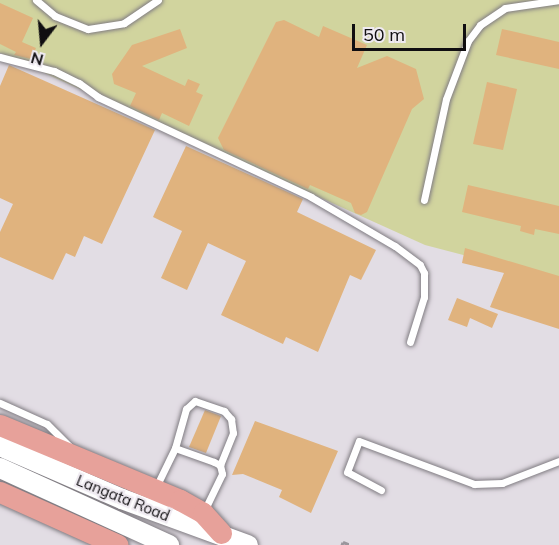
<!DOCTYPE html>
<style>
body{margin:0}
#map{position:relative;width:559px;height:545px;overflow:hidden;background:#e2dde4;font-family:Mulish,sans-serif}
div>[style]{position:absolute}
[style*='--x']{left:calc(var(--x)*1px);top:calc(var(--y)*1px);width:calc(var(--w)*1px);rotate:calc(var(--a)*1deg)}
.green>*{inset:0;background:#d1d49e}
.building>*{inset:0;background:#e0b37e}
.path>*{height:3px;margin-top:-1.5px;transform-origin:0;background:repeating-linear-gradient(90deg,#9a969c 0 6px,transparent 0 9px)}
.roads{filter:drop-shadow(0 0 2px #807c82) drop-shadow(0 0 2px #807c82)}
.service>*{height:7px;margin:-3.5px;padding:0 3.5px;transform-origin:3.5px;border-radius:3.5px;background:#fff}
.secondary>*{height:20px;margin:-10px;padding:0 10px;transform-origin:10px;border-radius:10px;background:#fff}
.primary>*{height:21px;margin:-10.5px;padding:0 10.5px;transform-origin:10.5px;border-radius:10.5px;background:#e7a19a}
span{translate:-50% -50%;white-space:nowrap;text-align:center;line-height:1.15;-webkit-text-stroke:4.5px #efeaf1;paint-order:stroke}
.street-label{font-size:15px;color:#100e11}
.north{position:absolute;left:12px;top:12px;width:60px;height:60px;-webkit-text-stroke:4px #efeaf1;paint-order:stroke;rotate:196deg;font-size:16px;font-weight:700;line-height:24px;text-align:center;color:#100e11}
.north::after{content:'';display:block;margin:auto;width:21px;height:27px;background:#100e11;clip-path:polygon(50% 0,100% 100%,50% 72%,0 100%)}
.scale{position:absolute;left:352px;top:24px;width:114px;height:27px;box-sizing:border-box;border:3px solid #100e11;border-top:0;padding-left:8px;font-size:18px;line-height:21px;white-space:nowrap;color:#100e11;-webkit-text-stroke:4px #efeaf1;paint-order:stroke}
</style>
<div id="map">
<div class="green">
<i style="clip-path:polygon(0 0,559px 0,559px 280px,425px 245px,0 53px)"></i>
</div>
<div class="building">
<i style="clip-path:polygon(0 3px,33px 18px,22px 42px,36px 48px,31px 59px,14px 55px,16px 52px,0 44px)"></i>
<i style="clip-path:polygon(284px 20px,319px 37px,323px 26px,367px 45px,357px 68px,387px 56px,416px 69px,424px 99px,412px 109px,367px 212px,361px 215px,355px 213px,351px 203px,310px 185px,308px 189px,224px 150px,218px 138px,276px 22px)"></i>
<i style="clip-path:polygon(180px 29px,187px 48px,142px 66px,185px 86px,188px 79px,200px 84px,196px 92px,203px 95px,189px 126px,162px 113px,159px 120px,130px 106px,136px 93px,114px 84px,112px 74px,132px 45px)"></i>
<i style="clip-path:polygon(502px 29px,559px 42px,559px 69px,496px 55px)"></i>
<i style="clip-path:polygon(9px 65px,155px 130px,102px 244px,84px 236px,75px 257px,66px 253px,53px 280px,0 257px,0 232px,13px 204px,0 198px,0 86px)"></i>
<i style="clip-path:polygon(487px 82px,517px 89px,503px 150px,473px 144px)"></i>
<i style="clip-path:polygon(186px 146px,303px 199px,297px 212px,376px 250px,361px 280px,350px 275px,318px 352px,286px 337px,283px 344px,221px 315px,246px 261px,208px 243px,187px 290px,161px 278px,182px 231px,153px 217px)"></i>
<i style="clip-path:polygon(468px 185px,559px 206px,559px 234px,535px 229px,534px 235px,520px 231px,521px 226px,462px 212px)"></i>
<i style="clip-path:polygon(465px 248px,559px 276px,559px 329px,490px 307px,504px 273px,462px 263px)"></i>
<i style="clip-path:polygon(457px 298px,498px 314px,492px 328px,470px 318px,467px 327px,448px 320px)"></i>
<i style="clip-path:polygon(205px 410px,221px 416px,206px 453px,189px 447px)"></i>
<i style="clip-path:polygon(255px 421px,338px 451px,311px 513px,279px 497px,282px 490px,243px 474px,232px 475px)"></i>
</div>
<div class="path">
<i style="--x:342;--y:545;--w:3;--a:-72"></i>
<i style="--x:343;--y:542;--w:9;--a:21"></i>
</div>
<div class="roads">
<div class="service">
<i style="--x:36;--y:0;--w:25;--a:40"></i>
<i style="--x:55;--y:16;--w:35;--a:22"></i>
<i style="--x:88;--y:29;--w:36;--a:-9"></i>
<i style="--x:124;--y:23;--w:41;--a:-34.1"></i>
<i style="--x:0;--y:57;--w:56;--a:14.5"></i>
<i style="--x:54;--y:71;--w:28;--a:26"></i>
<i style="--x:79;--y:83;--w:24;--a:36"></i>
<i style="--x:98;--y:97;--w:235;--a:25.1"></i>
<i style="--x:311;--y:197;--w:97;--a:30.3"></i>
<i style="--x:395;--y:246;--w:31;--a:37"></i>
<i style="--x:420;--y:265;--w:9;--a:63"></i>
<i style="--x:424;--y:273;--w:24;--a:90"></i>
<i style="--x:424;--y:297;--w:47;--a:107.3"></i>
<i style="--x:424;--y:200;--w:103;--a:-77.7"></i>
<i style="--x:446;--y:99;--w:62;--a:-69.2"></i>
<i style="--x:468;--y:41;--w:20;--a:-53"></i>
<i style="--x:480;--y:25;--w:30;--a:-34"></i>
<i style="--x:505;--y:8;--w:55;--a:-8.4"></i>
<i style="--x:0;--y:403;--w:51;--a:24.1"></i>
<i style="--x:47;--y:424;--w:33;--a:45"></i>
<i style="--x:175;--y:448;--w:41;--a:-74.2"></i>
<i style="--x:186;--y:409;--w:12;--a:-42"></i>
<i style="--x:195;--y:401;--w:31;--a:19"></i>
<i style="--x:224;--y:411;--w:11;--a:49"></i>
<i style="--x:231;--y:419;--w:14;--a:82"></i>
<i style="--x:233;--y:433;--w:35;--a:112"></i>
<i style="--x:156;--y:487;--w:43;--a:-64"></i>
<i style="--x:175;--y:448;--w:41;--a:19.7"></i>
<i style="--x:214;--y:462;--w:7;--a:27"></i>
<i style="--x:220;--y:465;--w:9;--a:77"></i>
<i style="--x:222;--y:474;--w:41;--a:115.9"></i>
<i style="--x:381;--y:490;--w:38;--a:-152"></i>
<i style="--x:347;--y:472;--w:33;--a:-69"></i>
<i style="--x:359;--y:441;--w:123;--a:20.5"></i>
<i style="--x:474;--y:484;--w:28;--a:-2"></i>
<i style="--x:502;--y:483;--w:61;--a:-21.1"></i>
</div>
<div class="secondary">
<i style="--x:0;--y:446;--w:133;--a:23.5"></i>
<i style="--x:122;--y:499;--w:134;--a:20.1"></i>
<i style="--x:0;--y:468;--w:186;--a:24.5"></i>
</div>
<div class="primary">
<i style="--x:0;--y:425;--w:195;--a:22.6"></i>
<i style="--x:180;--y:500;--w:26;--a:29"></i>
<i style="--x:203;--y:513;--w:27;--a:48"></i>
<i style="--x:0;--y:492;--w:129;--a:24.2"></i>
</div>
</div>
<div class="street-label">
<span style="left:123px;top:498px;rotate:22deg">Langata Road</span>
</div>
<div class="north">N</div>
<div class="scale">50 m</div>
</div>
